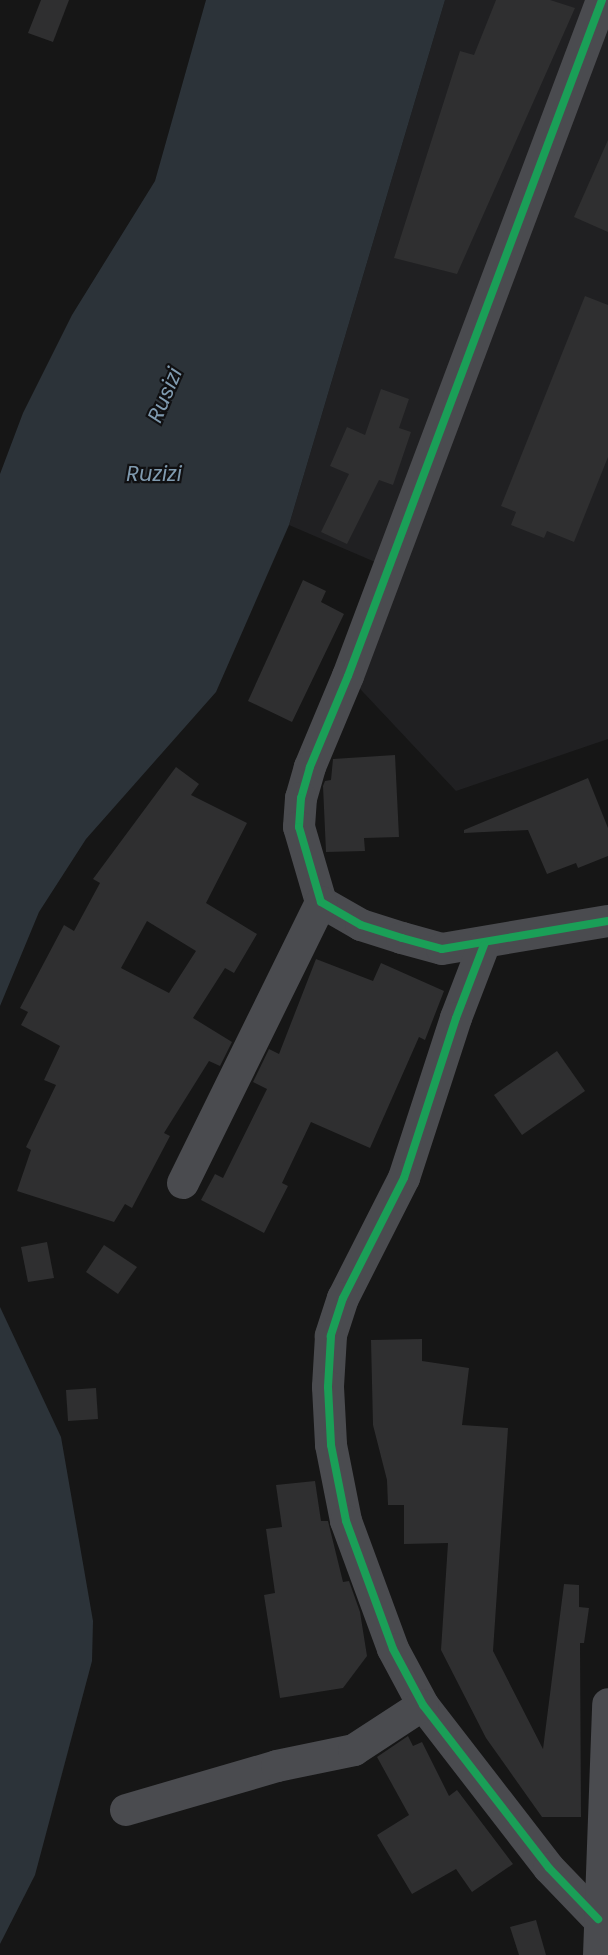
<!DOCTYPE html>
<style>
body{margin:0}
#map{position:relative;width:608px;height:1955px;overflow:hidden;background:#161616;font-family:Poppins,sans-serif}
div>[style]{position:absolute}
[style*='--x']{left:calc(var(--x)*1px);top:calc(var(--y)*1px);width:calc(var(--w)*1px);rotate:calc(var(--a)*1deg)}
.built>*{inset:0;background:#202022}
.water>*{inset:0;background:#2c3339}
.building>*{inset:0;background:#2f2f30}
.minor>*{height:32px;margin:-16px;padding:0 16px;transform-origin:16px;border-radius:16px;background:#4a4b4f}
.cycleway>*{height:8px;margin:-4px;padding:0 4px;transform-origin:4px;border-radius:4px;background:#1a9f57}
span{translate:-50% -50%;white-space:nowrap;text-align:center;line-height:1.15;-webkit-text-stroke:4.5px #101012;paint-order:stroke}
.water-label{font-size:21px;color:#809bb0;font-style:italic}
</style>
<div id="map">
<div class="built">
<i style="clip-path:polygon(445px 0,608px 0,608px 739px,456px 791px,348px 676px,389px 568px,289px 525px)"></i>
</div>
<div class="water">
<i style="clip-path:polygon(206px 0,445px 0,289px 525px,216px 692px,86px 839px,39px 912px,0 1006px,0 474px,23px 413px,72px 315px,155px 181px)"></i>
<i style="clip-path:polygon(0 1307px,61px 1437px,93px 1621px,92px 1661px,35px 1875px,0 1944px)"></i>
</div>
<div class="building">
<i style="clip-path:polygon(41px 0,69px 0,53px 42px,28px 33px)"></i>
<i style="clip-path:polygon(496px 0,550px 0,575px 8px,457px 274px,394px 258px,460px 51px,474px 55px)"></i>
<i style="clip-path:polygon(608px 140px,608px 232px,574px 217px)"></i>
<i style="clip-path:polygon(585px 296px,608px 305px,608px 457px,574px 542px,547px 531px,544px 538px,511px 525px,516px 512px,501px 506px)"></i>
<i style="clip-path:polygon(381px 389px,409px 399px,399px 428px,411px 432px,393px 485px,379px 480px,347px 544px,321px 532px,349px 474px,330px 466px,347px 427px,365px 435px)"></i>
<i style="clip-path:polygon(303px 580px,326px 591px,321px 602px,344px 614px,292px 722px,248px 701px)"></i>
<i style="clip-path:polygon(395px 755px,399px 837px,364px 838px,365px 851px,326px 852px,323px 786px,325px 781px,331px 780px,333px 759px)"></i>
<i style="clip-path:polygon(evenodd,176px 767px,199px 784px,191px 795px,247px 823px,206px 903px,257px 934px,234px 973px,225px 968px,193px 1018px,232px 1042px,220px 1066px,209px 1061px,164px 1133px,170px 1136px,132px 1208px,125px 1204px,114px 1222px,17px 1191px,31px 1150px,26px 1147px,56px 1085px,44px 1080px,60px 1046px,21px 1025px,28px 1012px,20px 1008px,64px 925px,74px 931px,100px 883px,93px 879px,176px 767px,147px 921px,196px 951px,169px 993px,121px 968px,147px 921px)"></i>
<i style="clip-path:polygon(588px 778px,608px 828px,608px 856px,578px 868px,576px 863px,547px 874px,528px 830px,464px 833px,464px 830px)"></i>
<i style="clip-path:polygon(316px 959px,373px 981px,381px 963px,444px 991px,425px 1040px,419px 1037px,370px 1148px,311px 1122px,282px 1183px,288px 1186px,264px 1233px,201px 1200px,215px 1174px,223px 1178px,267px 1089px,253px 1082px,269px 1049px,279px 1054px)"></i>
<i style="clip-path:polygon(557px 1051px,585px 1091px,522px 1135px,494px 1095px)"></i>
<i style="clip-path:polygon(47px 1242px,54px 1278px,28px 1282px,21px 1247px)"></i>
<i style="clip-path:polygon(104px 1245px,137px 1267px,118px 1294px,86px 1272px)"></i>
<i style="clip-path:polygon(422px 1339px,422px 1361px,469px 1368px,462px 1425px,508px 1428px,493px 1651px,543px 1749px,564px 1584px,579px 1585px,579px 1607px,589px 1608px,584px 1643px,580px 1643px,581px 1817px,542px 1817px,486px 1738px,441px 1650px,448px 1543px,404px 1544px,404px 1505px,388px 1505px,387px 1480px,373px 1425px,371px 1340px)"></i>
<i style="clip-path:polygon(96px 1388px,98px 1419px,68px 1421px,66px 1390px)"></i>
<i style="clip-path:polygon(315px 1481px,321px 1521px,328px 1521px,343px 1582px,349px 1581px,360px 1612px,367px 1656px,343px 1688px,280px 1698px,264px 1595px,275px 1593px,266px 1529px,282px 1527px,276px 1485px)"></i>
<i style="clip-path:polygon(408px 1736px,413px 1746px,422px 1742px,449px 1796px,457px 1790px,513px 1864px,472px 1892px,456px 1869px,412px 1894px,377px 1835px,409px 1815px,377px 1757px)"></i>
<i style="clip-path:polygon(536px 1920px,546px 1955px,519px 1955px,510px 1927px)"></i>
</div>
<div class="minor">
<i style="--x:602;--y:0;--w:722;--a:110.59"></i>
<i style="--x:348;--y:676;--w:99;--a:112.7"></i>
<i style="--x:310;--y:767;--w:32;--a:106"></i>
<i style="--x:301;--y:798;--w:29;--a:94"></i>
<i style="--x:299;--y:827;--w:78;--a:73.7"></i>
<i style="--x:321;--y:902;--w:46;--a:29.9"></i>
<i style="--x:361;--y:925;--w:43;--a:17.6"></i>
<i style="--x:402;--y:938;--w:41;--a:15.4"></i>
<i style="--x:442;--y:949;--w:168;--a:-9.6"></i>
<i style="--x:484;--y:945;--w:78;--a:111"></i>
<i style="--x:456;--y:1018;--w:168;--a:108"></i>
<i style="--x:404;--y:1178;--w:135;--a:116.9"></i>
<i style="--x:343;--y:1298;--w:40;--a:108"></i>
<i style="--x:331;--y:1336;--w:51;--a:93.4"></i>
<i style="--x:328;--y:1387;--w:58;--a:87"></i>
<i style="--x:331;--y:1445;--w:77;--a:78.8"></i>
<i style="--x:346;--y:1521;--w:136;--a:69.8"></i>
<i style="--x:393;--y:1649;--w:64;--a:61.8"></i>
<i style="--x:423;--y:1705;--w:206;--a:52.3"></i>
<i style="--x:549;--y:1868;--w:71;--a:46.1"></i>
<i style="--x:183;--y:1183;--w:313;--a:-63.8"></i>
<i style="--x:126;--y:1810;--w:157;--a:-16.2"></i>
<i style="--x:277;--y:1766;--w:79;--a:-11.7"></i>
<i style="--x:354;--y:1750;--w:82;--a:-33.1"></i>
<i style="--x:599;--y:1955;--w:251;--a:-87.9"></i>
</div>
<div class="cycleway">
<i style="--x:602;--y:0;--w:722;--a:110.59"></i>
<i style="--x:348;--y:676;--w:99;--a:112.7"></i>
<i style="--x:310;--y:767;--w:32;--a:106"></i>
<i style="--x:301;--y:798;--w:29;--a:94"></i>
<i style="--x:299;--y:827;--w:78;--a:73.7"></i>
<i style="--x:321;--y:902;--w:46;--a:29.9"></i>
<i style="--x:361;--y:925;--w:43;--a:17.6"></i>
<i style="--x:402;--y:938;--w:41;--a:15.4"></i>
<i style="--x:442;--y:949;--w:168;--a:-9.6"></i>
<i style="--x:484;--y:945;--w:78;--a:111"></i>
<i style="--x:456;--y:1018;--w:168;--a:108"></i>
<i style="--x:404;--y:1178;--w:135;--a:116.9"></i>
<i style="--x:343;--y:1298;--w:40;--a:108"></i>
<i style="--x:331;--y:1336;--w:51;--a:93.4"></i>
<i style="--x:328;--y:1387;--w:58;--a:87"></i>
<i style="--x:331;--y:1445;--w:77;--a:78.8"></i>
<i style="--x:346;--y:1521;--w:136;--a:69.8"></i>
<i style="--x:393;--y:1649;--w:64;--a:61.8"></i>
<i style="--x:423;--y:1705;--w:206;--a:52.3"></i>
<i style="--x:549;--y:1868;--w:71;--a:46.1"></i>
</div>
<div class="water-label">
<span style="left:165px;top:395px;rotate:-67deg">Rusizi</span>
<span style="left:154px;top:474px">Ruzizi</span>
</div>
</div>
